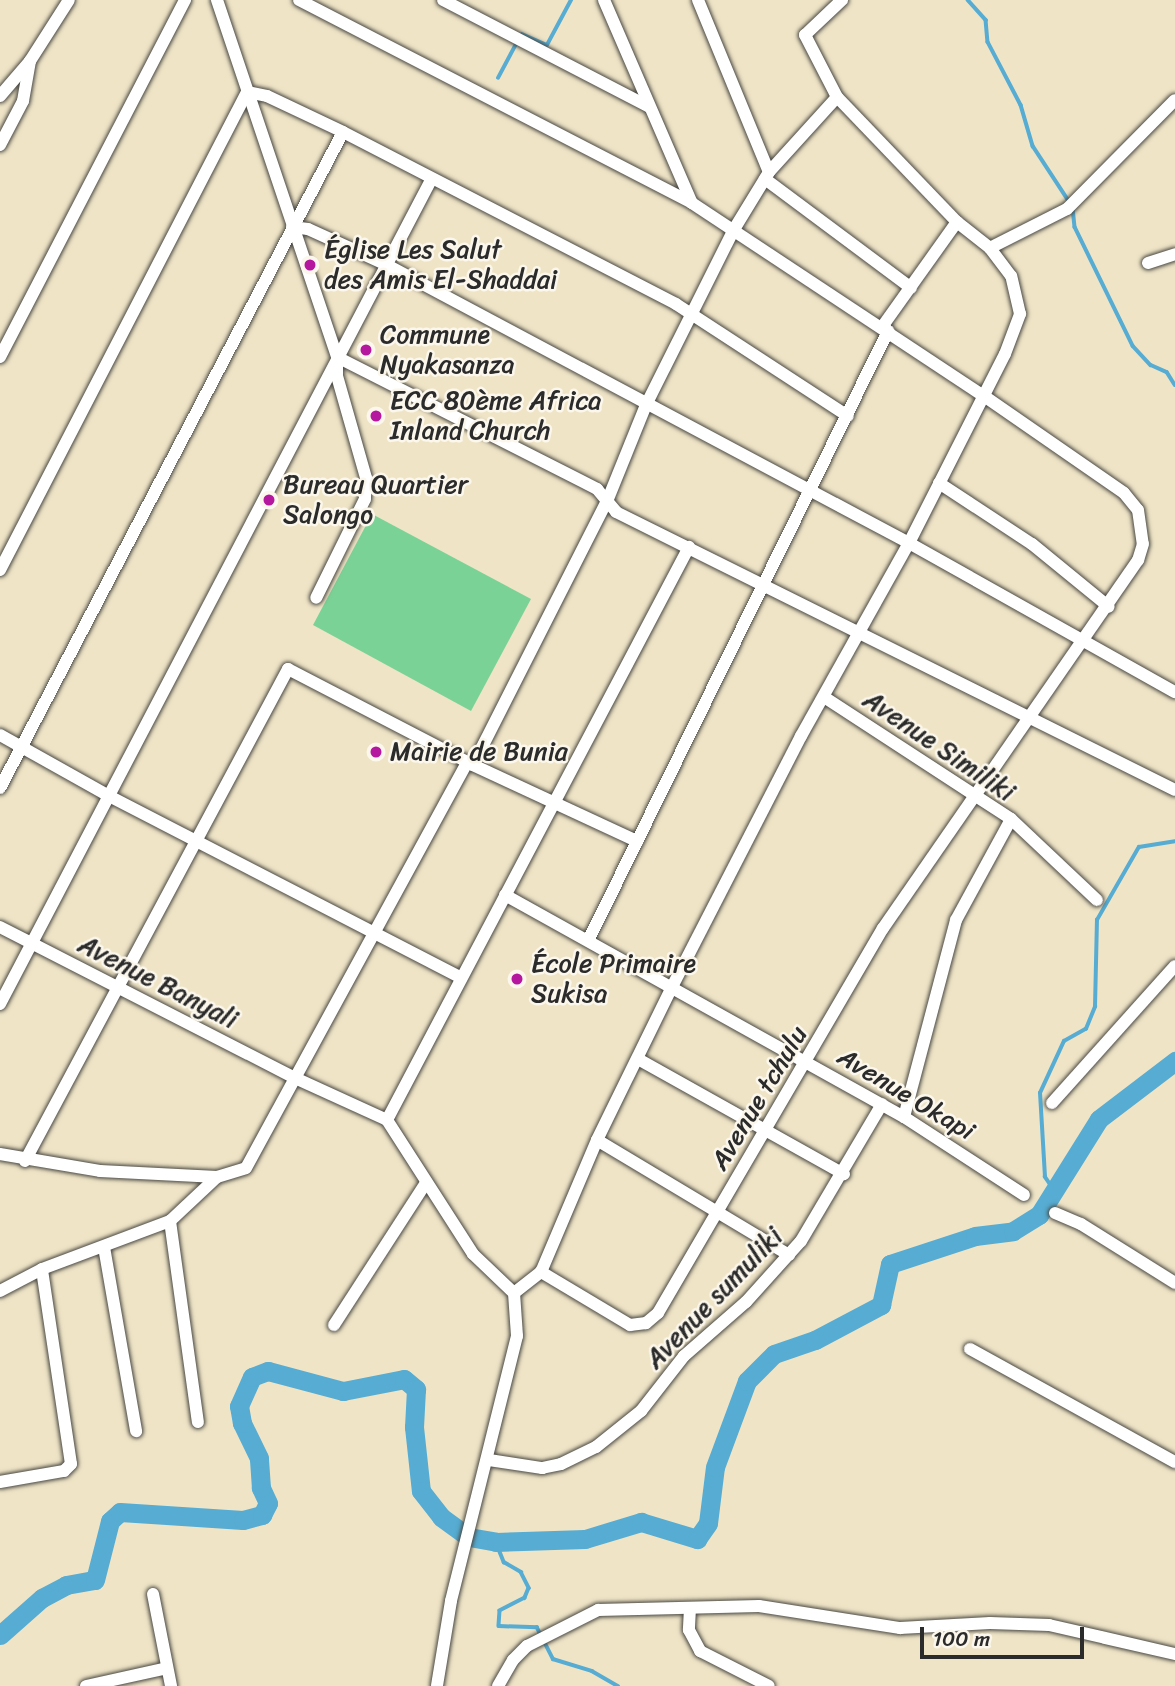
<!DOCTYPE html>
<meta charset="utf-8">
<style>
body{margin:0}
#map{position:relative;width:1175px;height:1686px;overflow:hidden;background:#efe4c6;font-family:Sriracha,sans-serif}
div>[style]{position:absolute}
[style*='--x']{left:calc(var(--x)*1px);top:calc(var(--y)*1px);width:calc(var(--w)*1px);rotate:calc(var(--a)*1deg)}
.green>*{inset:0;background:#7bd297}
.stream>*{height:3.5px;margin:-1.75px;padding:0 1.75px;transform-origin:1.75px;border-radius:1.75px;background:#56acd2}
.river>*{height:19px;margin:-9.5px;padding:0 9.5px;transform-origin:9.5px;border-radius:9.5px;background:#56acd2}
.roads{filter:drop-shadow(0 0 2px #484742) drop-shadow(0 0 2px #484742)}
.minor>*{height:12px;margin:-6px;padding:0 6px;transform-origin:6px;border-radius:6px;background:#fff}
.dots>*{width:19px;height:19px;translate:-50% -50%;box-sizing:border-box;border:4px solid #fbf7ec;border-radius:50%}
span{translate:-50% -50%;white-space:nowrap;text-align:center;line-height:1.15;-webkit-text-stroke:5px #fbf7ec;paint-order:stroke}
.poi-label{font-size:26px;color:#2b2b2b}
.left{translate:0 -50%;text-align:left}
.street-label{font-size:26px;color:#2b2b2b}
.scale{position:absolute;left:920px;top:1627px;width:164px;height:32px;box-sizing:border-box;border:4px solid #2b2b2b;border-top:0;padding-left:9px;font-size:21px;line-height:24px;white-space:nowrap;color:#2b2b2b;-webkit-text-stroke:5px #fbf7ec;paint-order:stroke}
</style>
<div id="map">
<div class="green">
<i style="clip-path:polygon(372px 514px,531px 599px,471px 711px,313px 625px)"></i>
</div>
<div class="stream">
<i style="--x:968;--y:0;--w:27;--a:48"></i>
<i style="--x:986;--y:20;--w:22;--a:85"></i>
<i style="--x:988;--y:42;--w:71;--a:62.4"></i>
<i style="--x:1021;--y:105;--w:43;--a:73.7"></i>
<i style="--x:1033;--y:146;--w:66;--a:56.8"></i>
<i style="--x:522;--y:34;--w:27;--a:24"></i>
<i style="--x:547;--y:45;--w:51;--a:-61.9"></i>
<i style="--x:498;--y:78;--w:40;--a:-62"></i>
<i style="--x:1073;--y:208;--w:19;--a:84"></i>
<i style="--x:1075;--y:227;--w:132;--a:64"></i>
<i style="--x:1133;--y:346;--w:26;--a:47"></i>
<i style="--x:1151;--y:365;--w:17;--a:24"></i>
<i style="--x:1167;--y:372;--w:15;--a:58"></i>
<i style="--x:1055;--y:1192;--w:18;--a:-124"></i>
<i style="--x:1045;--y:1177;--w:84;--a:-93.4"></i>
<i style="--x:1040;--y:1093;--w:57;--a:-65.2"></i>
<i style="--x:1064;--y:1041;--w:25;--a:-29"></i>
<i style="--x:1086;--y:1029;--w:24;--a:-68"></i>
<i style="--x:1095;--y:1007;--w:87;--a:-88.7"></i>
<i style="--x:1097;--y:920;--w:84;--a:-60.1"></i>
<i style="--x:1139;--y:847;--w:36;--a:-9"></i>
<i style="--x:496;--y:1542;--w:22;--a:68"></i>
<i style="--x:504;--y:1562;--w:20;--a:30"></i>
<i style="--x:521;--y:1572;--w:18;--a:63"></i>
<i style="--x:529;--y:1588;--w:11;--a:112"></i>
<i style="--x:525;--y:1598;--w:28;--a:153"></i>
<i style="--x:500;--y:1611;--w:15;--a:94"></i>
<i style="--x:499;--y:1626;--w:38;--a:2"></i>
<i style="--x:537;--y:1627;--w:36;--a:63"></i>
<i style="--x:553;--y:1659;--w:41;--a:17.1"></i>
<i style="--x:592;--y:1671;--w:30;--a:30"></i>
</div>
<div class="river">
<i style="--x:0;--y:1635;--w:56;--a:-41.4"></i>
<i style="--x:42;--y:1598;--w:27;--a:-28"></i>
<i style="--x:66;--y:1585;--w:29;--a:-10"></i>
<i style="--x:95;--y:1580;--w:61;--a:-75.7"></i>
<i style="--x:110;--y:1521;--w:13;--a:-42"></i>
<i style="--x:120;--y:1512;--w:123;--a:3.7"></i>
<i style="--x:243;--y:1520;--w:20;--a:-15"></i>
<i style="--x:262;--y:1515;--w:13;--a:-63"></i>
<i style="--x:268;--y:1503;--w:17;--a:-115"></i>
<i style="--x:261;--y:1488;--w:30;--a:-94"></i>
<i style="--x:259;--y:1458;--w:39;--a:-116"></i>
<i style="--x:242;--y:1423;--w:17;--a:-100"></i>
<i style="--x:239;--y:1406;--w:32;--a:-66"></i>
<i style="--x:252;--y:1377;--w:17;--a:-21"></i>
<i style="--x:268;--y:1371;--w:78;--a:14.9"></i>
<i style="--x:343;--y:1391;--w:62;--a:-11.1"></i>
<i style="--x:404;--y:1379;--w:16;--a:40"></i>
<i style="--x:416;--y:1389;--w:38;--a:93"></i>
<i style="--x:414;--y:1427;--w:64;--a:83.8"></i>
<i style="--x:421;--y:1491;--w:33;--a:52"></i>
<i style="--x:441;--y:1517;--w:34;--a:36"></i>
<i style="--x:469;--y:1537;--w:27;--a:10"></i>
<i style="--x:496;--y:1542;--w:89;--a:-1.9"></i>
<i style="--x:585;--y:1539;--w:59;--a:-16.9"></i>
<i style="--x:641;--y:1522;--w:59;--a:16.9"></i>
<i style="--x:697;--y:1539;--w:19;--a:-55"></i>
<i style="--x:708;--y:1523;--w:56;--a:-82.9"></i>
<i style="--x:715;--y:1467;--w:92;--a:-69.6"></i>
<i style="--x:747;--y:1381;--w:38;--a:-45"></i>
<i style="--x:774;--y:1354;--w:43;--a:-18.9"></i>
<i style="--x:815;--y:1340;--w:75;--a:-27.9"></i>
<i style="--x:881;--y:1305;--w:42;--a:-77.6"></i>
<i style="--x:890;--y:1264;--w:89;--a:-18.2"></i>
<i style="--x:975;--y:1236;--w:38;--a:-7"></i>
<i style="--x:1013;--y:1231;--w:31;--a:-32"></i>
<i style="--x:1039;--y:1215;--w:113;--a:-58"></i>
<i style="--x:1099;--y:1119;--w:96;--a:-37.3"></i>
</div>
<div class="roads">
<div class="minor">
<i style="--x:217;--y:0;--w:377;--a:71.4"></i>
<i style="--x:337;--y:357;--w:19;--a:90"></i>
<i style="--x:337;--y:376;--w:106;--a:74.1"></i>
<i style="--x:366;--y:478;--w:21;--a:93"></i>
<i style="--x:365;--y:499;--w:110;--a:116.3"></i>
<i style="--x:299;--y:0;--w:442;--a:27.3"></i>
<i style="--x:692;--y:203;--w:350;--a:33.5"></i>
<i style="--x:984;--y:396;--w:170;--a:34.7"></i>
<i style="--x:1124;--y:493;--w:22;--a:51"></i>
<i style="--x:1138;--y:510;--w:34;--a:82"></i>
<i style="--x:1143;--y:544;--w:17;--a:107"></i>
<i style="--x:1138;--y:560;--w:448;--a:124.7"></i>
<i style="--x:883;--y:928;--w:446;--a:120.3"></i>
<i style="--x:658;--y:1313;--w:16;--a:140"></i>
<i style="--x:646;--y:1323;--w:16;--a:173"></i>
<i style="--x:630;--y:1325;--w:104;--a:-149.2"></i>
<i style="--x:443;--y:0;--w:232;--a:27.4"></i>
<i style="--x:604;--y:0;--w:221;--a:66.6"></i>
<i style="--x:698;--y:0;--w:186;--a:67.6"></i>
<i style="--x:247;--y:92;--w:20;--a:11"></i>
<i style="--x:267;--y:96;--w:84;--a:25.3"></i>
<i style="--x:343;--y:132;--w:375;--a:27.3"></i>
<i style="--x:676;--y:304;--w:205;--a:33.1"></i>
<i style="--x:0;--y:96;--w:46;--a:-49.4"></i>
<i style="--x:30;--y:61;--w:72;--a:-57.4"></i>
<i style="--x:0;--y:145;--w:50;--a:-62.4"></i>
<i style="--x:23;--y:101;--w:41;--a:-80.1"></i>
<i style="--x:765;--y:179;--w:182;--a:36.7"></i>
<i style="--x:292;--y:227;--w:16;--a:7"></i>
<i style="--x:308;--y:229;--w:87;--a:24.5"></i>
<i style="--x:387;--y:265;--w:591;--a:28.04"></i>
<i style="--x:909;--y:543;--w:305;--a:29.3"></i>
<i style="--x:990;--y:248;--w:86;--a:-26.9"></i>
<i style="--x:1067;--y:209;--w:153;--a:-45.3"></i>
<i style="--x:1148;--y:263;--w:28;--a:-18"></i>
<i style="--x:882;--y:327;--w:129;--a:-54.5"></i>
<i style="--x:0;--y:357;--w:402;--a:-62.6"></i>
<i style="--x:337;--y:357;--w:292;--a:26.9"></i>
<i style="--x:597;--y:489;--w:30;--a:50"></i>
<i style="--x:616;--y:512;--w:624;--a:26.44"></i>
<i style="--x:939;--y:483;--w:111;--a:33.3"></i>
<i style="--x:1032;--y:544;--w:99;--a:39.3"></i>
<i style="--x:0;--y:570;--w:538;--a:-62.67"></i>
<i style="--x:824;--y:697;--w:223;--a:33.1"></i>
<i style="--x:1011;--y:819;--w:118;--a:43.3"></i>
<i style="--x:0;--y:735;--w:125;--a:29.2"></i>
<i style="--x:109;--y:796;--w:396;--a:27.3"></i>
<i style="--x:473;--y:765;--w:298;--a:-63.1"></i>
<i style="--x:608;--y:499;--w:101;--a:-68"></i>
<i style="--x:646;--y:405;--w:195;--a:-63.4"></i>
<i style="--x:733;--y:231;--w:69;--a:-58.6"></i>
<i style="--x:769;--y:172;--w:101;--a:-47.8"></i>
<i style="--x:837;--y:97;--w:70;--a:-117.3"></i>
<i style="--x:805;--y:35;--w:51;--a:-43.4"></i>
<i style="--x:0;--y:788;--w:740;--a:-62.4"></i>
<i style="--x:505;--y:895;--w:457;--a:29.1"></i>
<i style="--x:904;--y:1117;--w:143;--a:33"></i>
<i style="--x:0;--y:927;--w:331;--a:27.1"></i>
<i style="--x:295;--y:1078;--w:101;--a:24.5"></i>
<i style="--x:387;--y:1120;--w:159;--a:57.3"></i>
<i style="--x:473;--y:1254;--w:57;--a:43.6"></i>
<i style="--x:514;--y:1293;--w:43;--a:86"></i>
<i style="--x:517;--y:1336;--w:273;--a:104"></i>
<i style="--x:451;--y:1601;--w:86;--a:99.4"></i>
<i style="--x:589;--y:939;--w:678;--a:-63.81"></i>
<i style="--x:0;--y:1004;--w:930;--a:-62.39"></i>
<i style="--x:638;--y:1059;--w:236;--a:29.2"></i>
<i style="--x:1052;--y:1103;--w:184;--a:-48.1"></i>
<i style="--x:904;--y:1117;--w:204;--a:-75.2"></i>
<i style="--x:956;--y:920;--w:115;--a:-61.4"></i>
<i style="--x:387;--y:1120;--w:648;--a:-62.21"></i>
<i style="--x:597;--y:1140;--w:224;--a:30.9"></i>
<i style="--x:0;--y:1154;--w:101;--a:9.6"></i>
<i style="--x:100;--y:1171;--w:117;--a:2.9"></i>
<i style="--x:217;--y:1177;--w:30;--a:-17"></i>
<i style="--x:246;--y:1168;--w:462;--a:-61.4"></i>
<i style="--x:25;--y:1161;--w:558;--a:-61.87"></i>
<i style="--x:288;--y:669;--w:208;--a:27.4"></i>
<i style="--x:473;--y:765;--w:181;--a:24.9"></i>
<i style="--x:1055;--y:1213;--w:28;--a:23"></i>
<i style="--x:1081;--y:1224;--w:111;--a:32.1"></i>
<i style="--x:170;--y:1221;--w:203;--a:82.1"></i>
<i style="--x:104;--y:1247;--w:187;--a:80.1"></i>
<i style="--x:0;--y:1291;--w:47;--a:-27.6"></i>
<i style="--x:42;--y:1269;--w:137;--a:-20.6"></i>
<i style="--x:170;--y:1221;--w:64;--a:-43.1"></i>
<i style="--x:514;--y:1293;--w:34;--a:-38"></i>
<i style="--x:541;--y:1272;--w:143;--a:-67"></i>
<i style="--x:597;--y:1140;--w:168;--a:-63.9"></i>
<i style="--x:671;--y:989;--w:284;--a:-62.8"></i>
<i style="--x:801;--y:736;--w:221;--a:-60.8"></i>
<i style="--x:909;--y:543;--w:212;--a:-63.1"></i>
<i style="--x:1005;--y:354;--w:43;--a:-69.4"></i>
<i style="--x:1020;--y:314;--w:39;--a:-103"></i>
<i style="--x:1011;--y:276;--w:35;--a:-127"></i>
<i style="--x:990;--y:248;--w:42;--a:-141.8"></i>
<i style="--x:957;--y:222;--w:173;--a:-133.8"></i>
<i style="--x:334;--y:1325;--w:169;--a:-57.1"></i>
<i style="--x:970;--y:1349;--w:234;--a:28.9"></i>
<i style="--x:489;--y:1460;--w:54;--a:8.6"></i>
<i style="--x:542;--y:1468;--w:19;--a:-12"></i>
<i style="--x:561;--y:1464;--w:39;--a:-26"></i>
<i style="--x:596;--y:1447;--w:58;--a:-38.7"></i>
<i style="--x:641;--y:1411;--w:70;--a:-52"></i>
<i style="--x:684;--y:1356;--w:82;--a:-41.1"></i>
<i style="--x:746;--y:1302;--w:82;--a:-48"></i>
<i style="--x:801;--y:1241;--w:159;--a:-59.4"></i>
<i style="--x:0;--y:1482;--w:65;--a:-9.8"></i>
<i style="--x:64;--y:1471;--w:10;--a:-45"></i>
<i style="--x:71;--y:1464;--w:197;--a:-98.5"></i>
<i style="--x:153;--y:1594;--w:94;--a:78.9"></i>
<i style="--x:690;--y:1608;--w:22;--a:93"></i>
<i style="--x:689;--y:1630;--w:24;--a:62"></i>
<i style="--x:700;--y:1651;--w:77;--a:26.9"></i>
<i style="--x:86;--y:1686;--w:83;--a:-12.5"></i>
<i style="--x:498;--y:1686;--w:30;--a:-60"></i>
<i style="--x:513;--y:1660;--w:20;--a:-45"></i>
<i style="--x:527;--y:1646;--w:80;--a:-26.9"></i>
<i style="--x:598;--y:1610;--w:161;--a:-1.4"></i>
<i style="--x:759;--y:1606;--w:143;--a:8.9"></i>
<i style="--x:900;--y:1628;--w:90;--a:-3.2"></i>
<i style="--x:990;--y:1623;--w:59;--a:1.9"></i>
<i style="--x:1049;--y:1625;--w:129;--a:13"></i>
</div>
</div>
<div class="dots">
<i style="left:310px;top:265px;background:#b5179e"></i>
<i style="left:366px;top:350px;background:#b5179e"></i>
<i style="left:376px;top:416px;background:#b5179e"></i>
<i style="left:269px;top:500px;background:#b5179e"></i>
<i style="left:376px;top:752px;background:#b5179e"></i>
<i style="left:517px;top:979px;background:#b5179e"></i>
</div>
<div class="poi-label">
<span class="left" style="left:324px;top:265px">Église Les Salut<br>des Amis El-Shaddai</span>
<span class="left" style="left:380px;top:350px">Commune<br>Nyakasanza</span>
<span class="left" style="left:390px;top:416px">ECC 80ème Africa<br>Inland Church</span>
<span class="left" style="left:283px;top:500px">Bureau Quartier<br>Salongo</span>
<span class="left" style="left:390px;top:752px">Mairie de Bunia</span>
<span class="left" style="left:531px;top:979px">École Primaire<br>Sukisa</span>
</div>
<div class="street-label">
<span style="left:939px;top:746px;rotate:34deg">Avenue Similiki</span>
<span style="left:158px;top:982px;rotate:27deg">Avenue Banyali</span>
<span style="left:906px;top:1094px;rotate:31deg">Avenue Okapi</span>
<span style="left:759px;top:1098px;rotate:-59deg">Avenue tchulu</span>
<span style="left:714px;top:1298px;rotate:-46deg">Avenue sumuliki</span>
</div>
<div class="scale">100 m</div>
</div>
